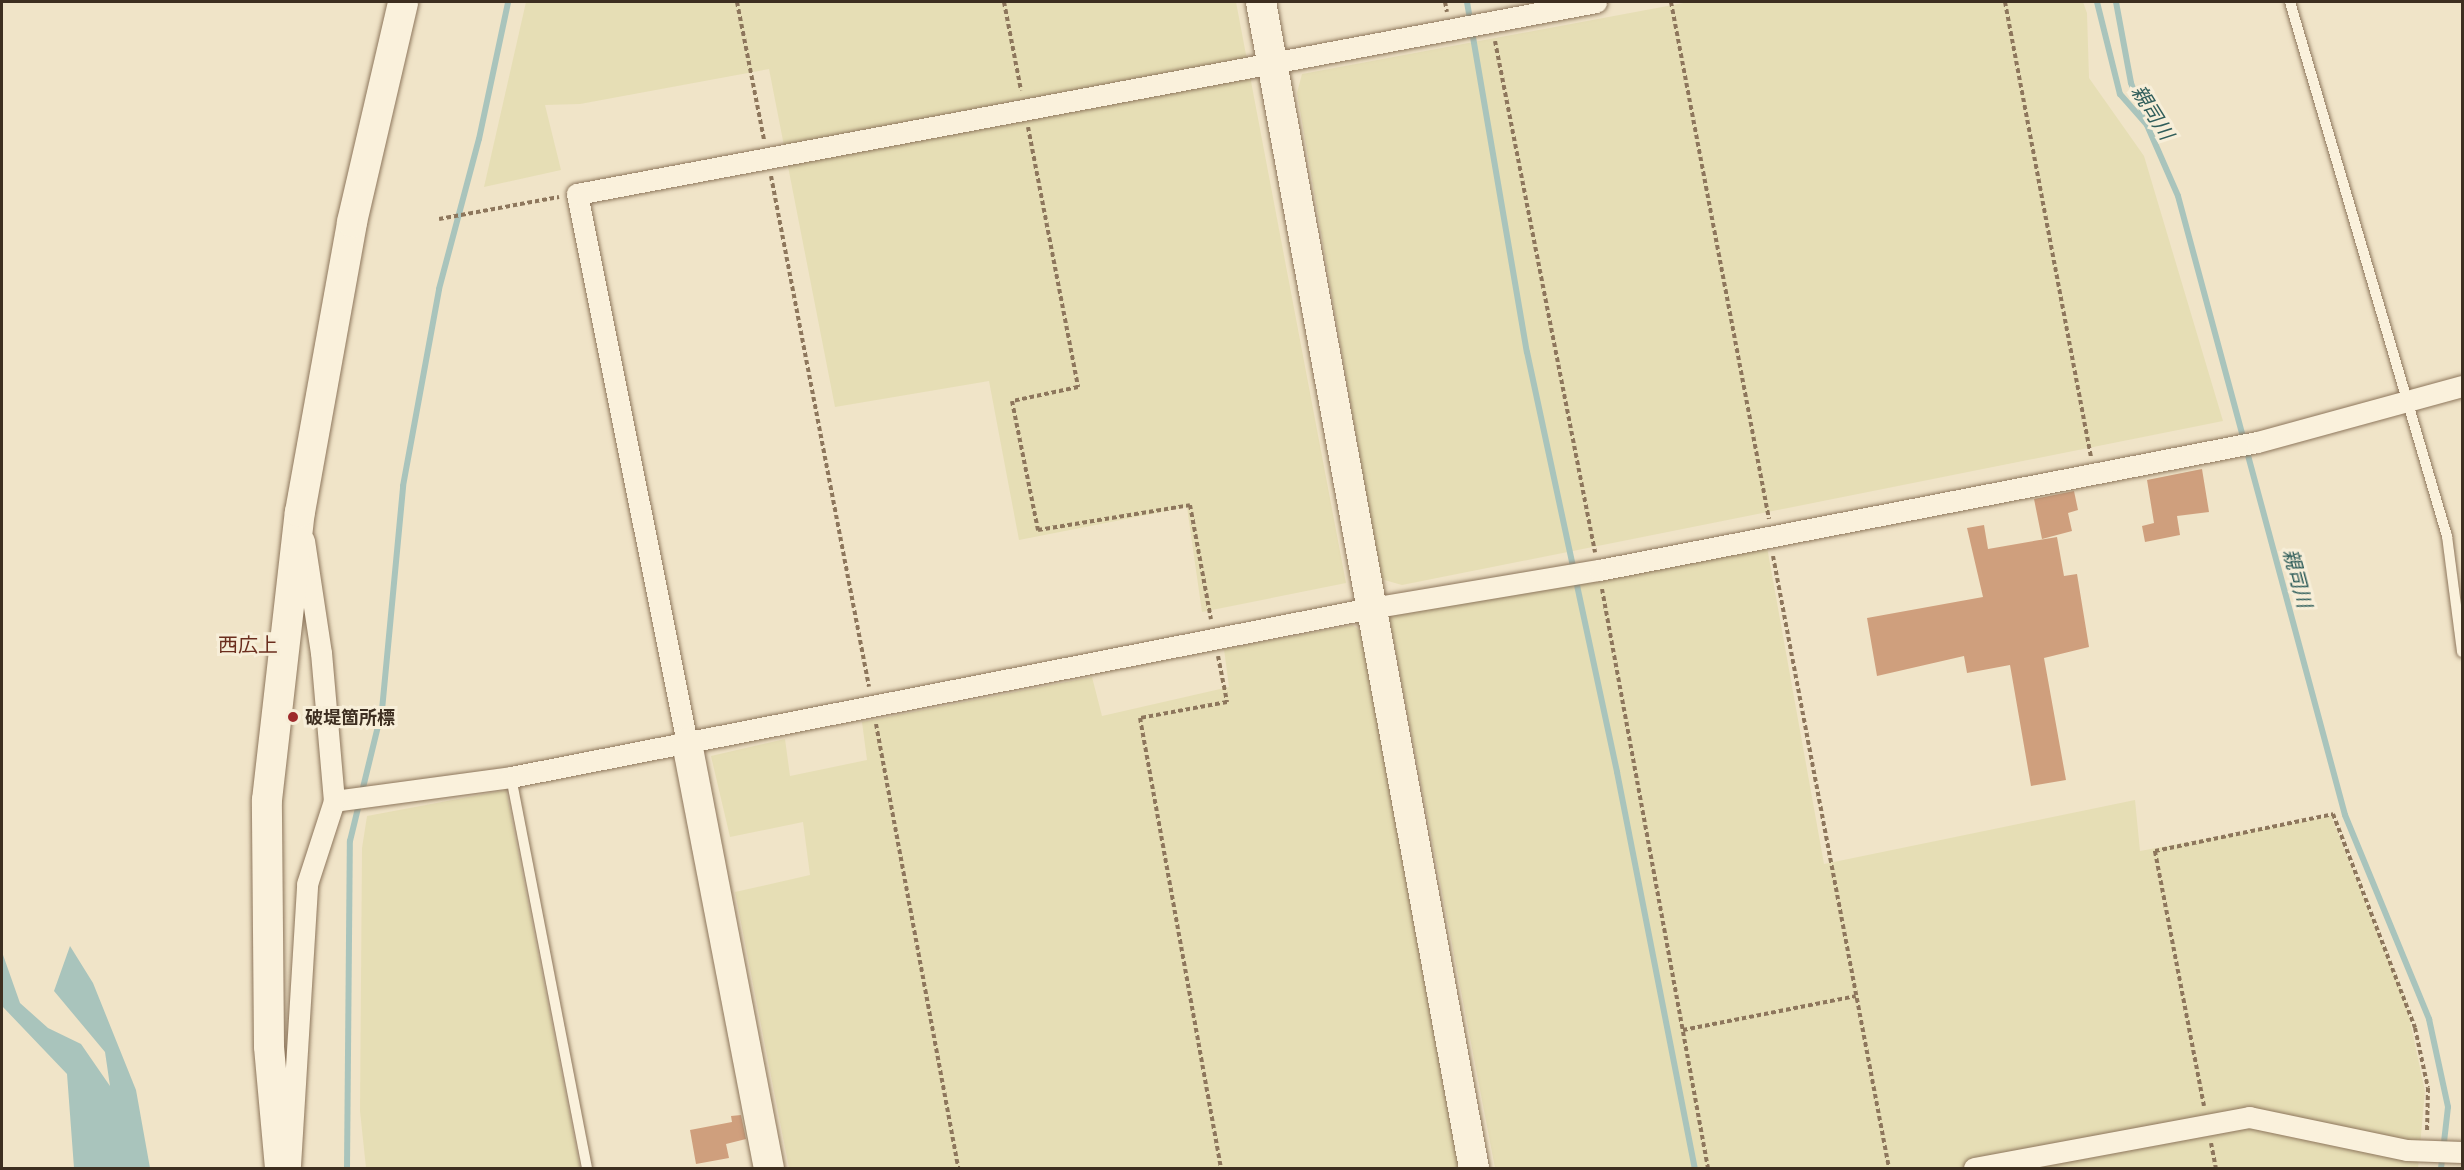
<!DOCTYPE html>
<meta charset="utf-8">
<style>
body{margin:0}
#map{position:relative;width:2464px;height:1170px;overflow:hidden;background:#f0e4c8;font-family:"Noto Serif","Noto Sans JP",serif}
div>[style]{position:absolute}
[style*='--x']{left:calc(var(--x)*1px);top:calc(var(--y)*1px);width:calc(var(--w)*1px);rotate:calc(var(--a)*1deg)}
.farmland>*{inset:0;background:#e6deb5}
.water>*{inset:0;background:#a9c4bc}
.stream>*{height:6px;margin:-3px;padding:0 3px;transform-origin:3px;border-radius:3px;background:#a9c4bc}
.building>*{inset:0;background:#cf9f7d}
.path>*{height:4px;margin-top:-2px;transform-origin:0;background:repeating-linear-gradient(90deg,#8d765c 0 4.5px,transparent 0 7.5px)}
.roads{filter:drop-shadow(0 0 2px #8d765c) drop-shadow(0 0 2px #8d765c)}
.lane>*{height:10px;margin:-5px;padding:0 5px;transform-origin:5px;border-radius:5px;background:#faf1dc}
.street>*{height:21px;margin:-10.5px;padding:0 10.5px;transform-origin:10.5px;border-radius:10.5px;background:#faf1dc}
.secondary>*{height:30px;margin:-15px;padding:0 15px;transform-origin:15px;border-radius:15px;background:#faf1dc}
.dots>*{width:16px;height:16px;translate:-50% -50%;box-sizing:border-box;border:3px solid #f7eed8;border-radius:50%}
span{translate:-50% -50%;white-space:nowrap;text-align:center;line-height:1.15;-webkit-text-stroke:6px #f7eed8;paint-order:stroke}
.poi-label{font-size:18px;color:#3d2e20;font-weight:700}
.left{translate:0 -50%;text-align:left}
.water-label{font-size:20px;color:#2f5d5a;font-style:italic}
.neighbourhood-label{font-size:20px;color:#6b2e1e}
.frame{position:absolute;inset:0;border:3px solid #3d2e20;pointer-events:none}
</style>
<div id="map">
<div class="farmland">
<i style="clip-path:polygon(526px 2px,1236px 2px,1346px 583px,1202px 612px,1187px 507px,1019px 540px,989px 381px,835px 407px,769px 69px,580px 104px,545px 105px,561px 170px,484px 187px)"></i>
<i style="clip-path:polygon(1689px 2px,2083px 2px,2087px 13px,2089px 78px,2144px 156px,2223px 421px,1402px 585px,1381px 579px,1297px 93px,1302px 74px)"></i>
<i style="clip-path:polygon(1767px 547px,1824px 864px,2135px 800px,2140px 851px,2331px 816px,2406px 1002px,2425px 1091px,2418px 1168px,1495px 1168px,1389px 616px)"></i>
<i style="clip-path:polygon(1352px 625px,1366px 634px,1469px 1168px,789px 1168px,735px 892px,810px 875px,803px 822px,730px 837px,711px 756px,785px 739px,790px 776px,867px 760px,862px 722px,1092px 677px,1102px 716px,1229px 687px,1224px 649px)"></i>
<i style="clip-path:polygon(506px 790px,580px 1168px,366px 1168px,360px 1111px,362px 848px,367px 816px)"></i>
</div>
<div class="water">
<i style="clip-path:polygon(70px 946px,93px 983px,136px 1090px,150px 1168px,74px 1168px,67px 1074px,2px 1006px,2px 952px,20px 1003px,48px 1028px,81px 1044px,110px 1086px,105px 1052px,54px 991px)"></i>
</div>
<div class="stream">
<i style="--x:1467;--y:2;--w:355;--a:80.3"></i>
<i style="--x:1527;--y:352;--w:430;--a:77.9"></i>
<i style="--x:1617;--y:772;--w:404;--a:78.9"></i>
<i style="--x:2097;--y:2;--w:95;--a:76"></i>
<i style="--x:2120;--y:94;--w:41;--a:48.9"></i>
<i style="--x:2147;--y:125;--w:77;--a:66.4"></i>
<i style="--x:2178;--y:196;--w:641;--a:74.9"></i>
<i style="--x:2345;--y:815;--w:221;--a:67.6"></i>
<i style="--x:2429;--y:1019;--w:90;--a:77.8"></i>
<i style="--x:2448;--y:1107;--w:61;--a:96.5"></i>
<i style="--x:2116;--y:2;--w:82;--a:79.5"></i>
<i style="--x:2131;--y:83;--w:39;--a:69"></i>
<i style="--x:347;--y:1168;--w:327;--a:-89.5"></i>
<i style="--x:350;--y:841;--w:135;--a:-76.3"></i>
<i style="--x:382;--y:710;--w:225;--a:-84.6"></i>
<i style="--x:403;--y:486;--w:200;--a:-79.6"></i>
<i style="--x:439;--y:289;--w:155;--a:-75.1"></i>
<i style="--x:479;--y:139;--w:140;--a:-78"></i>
</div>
<div class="building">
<i style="clip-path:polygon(2202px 469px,2209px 512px,2177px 516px,2180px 535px,2145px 542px,2142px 526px,2154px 523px,2147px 480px)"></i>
<i style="clip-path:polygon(2074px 491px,2078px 510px,2068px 513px,2072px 531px,2042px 539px,2034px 499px)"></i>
<i style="clip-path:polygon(1984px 525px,1988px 549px,2057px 537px,2064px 576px,2077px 574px,2089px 647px,2044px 658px,2066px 780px,2031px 786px,2010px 665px,1967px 673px,1964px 656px,1877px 676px,1867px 618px,1983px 597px,1967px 528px)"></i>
<i style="clip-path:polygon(741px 1115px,746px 1139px,726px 1144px,729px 1158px,696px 1164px,690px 1130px,732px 1122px,731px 1116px)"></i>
</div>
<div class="path">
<i style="--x:737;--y:2;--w:140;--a:78.9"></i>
<i style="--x:1004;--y:2;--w:90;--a:79.1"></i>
<i style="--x:1445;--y:2;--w:10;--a:79"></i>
<i style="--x:1671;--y:2;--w:526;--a:79.27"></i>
<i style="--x:2005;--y:2;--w:463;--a:79.3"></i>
<i style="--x:1495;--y:41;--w:521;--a:78.93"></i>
<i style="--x:1028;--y:127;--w:265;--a:79.1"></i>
<i style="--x:1078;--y:387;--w:67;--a:168"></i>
<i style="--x:1012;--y:401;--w:132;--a:78.6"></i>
<i style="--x:1038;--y:530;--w:154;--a:-9.3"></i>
<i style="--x:1190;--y:505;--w:116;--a:79.6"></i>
<i style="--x:771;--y:176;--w:520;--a:79.14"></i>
<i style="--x:439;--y:219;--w:122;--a:-10.4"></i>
<i style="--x:1773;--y:556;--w:623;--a:79.27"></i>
<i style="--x:1602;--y:589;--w:589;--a:79.63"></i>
<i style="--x:1218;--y:656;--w:47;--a:78.9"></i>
<i style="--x:1227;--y:702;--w:88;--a:169.6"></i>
<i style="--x:1140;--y:718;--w:457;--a:79.8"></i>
<i style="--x:876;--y:724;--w:452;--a:79.5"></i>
<i style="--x:1683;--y:1030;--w:176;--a:-11.1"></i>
<i style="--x:2204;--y:1106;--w:260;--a:-100.9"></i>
<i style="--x:2155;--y:851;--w:182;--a:-11.7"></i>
<i style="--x:2333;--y:814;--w:229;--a:69"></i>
<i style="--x:2415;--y:1028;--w:61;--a:77.8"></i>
<i style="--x:2428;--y:1088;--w:43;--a:91.3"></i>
<i style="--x:2211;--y:1143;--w:25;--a:79"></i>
</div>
<div class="roads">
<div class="lane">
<i style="--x:2290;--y:2;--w:557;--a:73.62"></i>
<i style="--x:2447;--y:536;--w:117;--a:82.6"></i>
<i style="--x:511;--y:777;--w:398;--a:79"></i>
</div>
<div class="street">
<i style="--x:687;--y:743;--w:560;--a:-101.33"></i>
<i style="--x:577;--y:194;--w:1037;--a:-10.67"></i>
<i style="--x:334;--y:801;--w:179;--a:-7.7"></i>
<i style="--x:511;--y:777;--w:876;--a:-11.12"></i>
<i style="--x:1371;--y:608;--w:231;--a:-9.5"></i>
<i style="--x:1599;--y:570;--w:670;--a:-11.01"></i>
<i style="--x:2257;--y:442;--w:213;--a:-15.3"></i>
<i style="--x:290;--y:1165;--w:282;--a:-86.5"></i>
<i style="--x:307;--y:884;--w:87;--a:-72"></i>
<i style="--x:334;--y:801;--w:149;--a:-95"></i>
<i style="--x:321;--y:653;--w:114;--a:-98.6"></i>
<i style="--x:1974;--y:1168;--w:280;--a:-10.5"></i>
<i style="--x:2249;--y:1117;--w:161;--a:11.8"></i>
<i style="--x:2407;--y:1150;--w:55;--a:2.1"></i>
</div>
<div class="secondary">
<i style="--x:1261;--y:2;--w:1185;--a:79.65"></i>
<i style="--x:687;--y:743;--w:433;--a:79.1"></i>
<i style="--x:280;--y:1168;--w:122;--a:-95.2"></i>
<i style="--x:269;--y:1046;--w:246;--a:-90.5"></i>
<i style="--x:267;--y:800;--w:290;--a:-83.5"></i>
<i style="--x:300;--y:512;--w:295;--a:-79.8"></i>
<i style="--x:352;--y:222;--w:226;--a:-76.9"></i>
</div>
</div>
<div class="dots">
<i style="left:293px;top:717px;background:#9e2a2b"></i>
</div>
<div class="poi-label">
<span class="left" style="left:305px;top:717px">破堤箇所標</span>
</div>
<div class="water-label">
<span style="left:2153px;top:112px;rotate:58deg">親司川</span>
<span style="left:2298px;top:578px;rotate:75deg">親司川</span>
</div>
<div class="neighbourhood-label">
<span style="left:248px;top:644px">西広上</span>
</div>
<div class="frame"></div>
</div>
